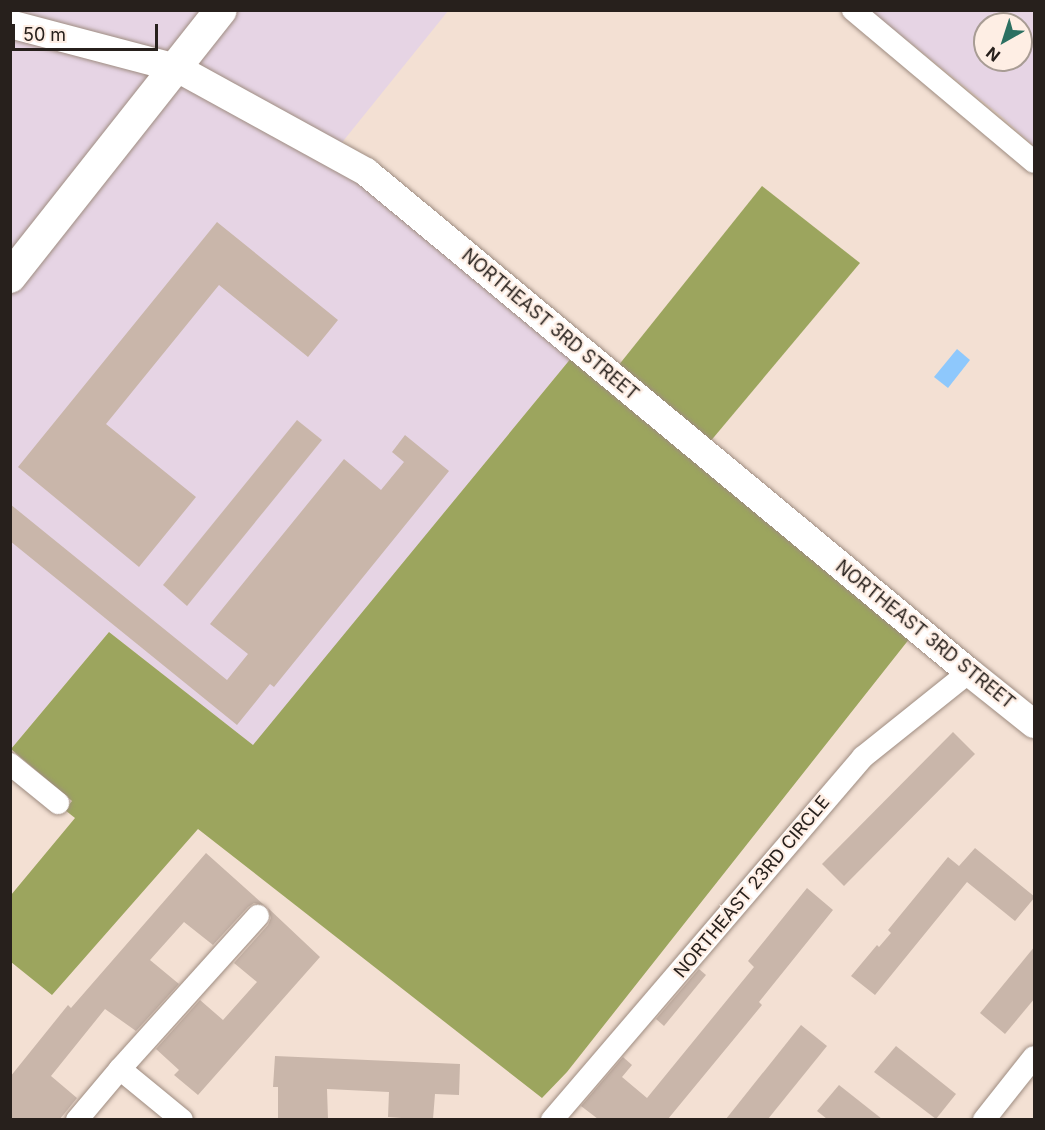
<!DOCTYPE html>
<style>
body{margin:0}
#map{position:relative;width:1045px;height:1130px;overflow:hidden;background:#f3e0d3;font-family:Inter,sans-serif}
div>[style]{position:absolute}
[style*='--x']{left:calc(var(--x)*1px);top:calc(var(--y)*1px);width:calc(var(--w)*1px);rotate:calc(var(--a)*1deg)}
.commercial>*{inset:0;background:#e6d4e4}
.forest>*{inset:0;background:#9ca55e}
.water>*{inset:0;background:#8ec8fc}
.building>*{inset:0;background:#c9b6aa}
.roads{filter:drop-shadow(0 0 2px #9e8c81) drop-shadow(0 0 2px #9e8c81)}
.minor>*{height:22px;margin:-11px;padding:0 11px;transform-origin:11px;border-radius:11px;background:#fff}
.tertiary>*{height:28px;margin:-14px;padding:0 14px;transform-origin:14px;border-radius:14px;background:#fff}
.secondary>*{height:32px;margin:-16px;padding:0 16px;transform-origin:16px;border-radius:16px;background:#fff}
span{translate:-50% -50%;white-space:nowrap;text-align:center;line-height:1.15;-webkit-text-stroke:4.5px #feeee4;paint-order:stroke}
.street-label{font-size:18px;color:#27201c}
.frame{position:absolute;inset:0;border:12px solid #27201c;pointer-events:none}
.north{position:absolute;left:973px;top:12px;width:60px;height:60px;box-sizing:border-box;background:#feeee4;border:2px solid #a89c94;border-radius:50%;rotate:219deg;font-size:16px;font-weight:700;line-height:24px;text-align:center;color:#27201c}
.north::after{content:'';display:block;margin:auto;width:21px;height:27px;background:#2c7062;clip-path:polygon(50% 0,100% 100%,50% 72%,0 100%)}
.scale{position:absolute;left:12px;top:24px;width:146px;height:27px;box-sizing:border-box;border:3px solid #27201c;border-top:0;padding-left:8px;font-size:18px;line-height:21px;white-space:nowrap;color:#27201c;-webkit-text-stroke:4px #feeee4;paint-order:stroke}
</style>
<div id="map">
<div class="commercial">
<i style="clip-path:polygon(11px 10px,209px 11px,175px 54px)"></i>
<i style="clip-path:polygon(234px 11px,448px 11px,340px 145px,193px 64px)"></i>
<i style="clip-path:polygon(evenodd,871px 11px,1034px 11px,1034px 146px,1001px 116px,871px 11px,985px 24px,1021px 24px,1021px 60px,985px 60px,985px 24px)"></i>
<i style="clip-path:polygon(11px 35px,159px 75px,11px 261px)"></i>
<i style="clip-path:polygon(179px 82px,359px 181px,572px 357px,253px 746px,109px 632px,11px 749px,11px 293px)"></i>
</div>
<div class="forest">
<i style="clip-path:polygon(762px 186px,860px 263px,709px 443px,618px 366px)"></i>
<i style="clip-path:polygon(572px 357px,910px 638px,567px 1072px,542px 1098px,198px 829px,52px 995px,11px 962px,11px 895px,75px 818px,65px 810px,72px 801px,11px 749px,109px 632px,253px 745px)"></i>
</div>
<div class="water">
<i style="clip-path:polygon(957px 349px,970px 360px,948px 388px,934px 377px)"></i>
</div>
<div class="building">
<i style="clip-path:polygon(217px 222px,338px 320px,308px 357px,219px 285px,106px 424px,196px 497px,139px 567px,18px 467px)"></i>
<i style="clip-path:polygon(297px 420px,322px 440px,187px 606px,163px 585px)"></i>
<i style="clip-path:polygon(405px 435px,449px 471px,274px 687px,270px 684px,237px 725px,10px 541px,10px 504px,227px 680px,248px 654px,210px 624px,344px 459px,381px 490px,404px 462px,392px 452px)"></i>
<i style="clip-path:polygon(953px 732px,975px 754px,844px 886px,822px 864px)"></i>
<i style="clip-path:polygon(975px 848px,1035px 897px,1015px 921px,967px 882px,875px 995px,851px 976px,877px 945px,879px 947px,891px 933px,888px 930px,948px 857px,959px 866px)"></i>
<i style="clip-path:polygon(206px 853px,264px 905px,254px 903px,248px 907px,213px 945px,184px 922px,150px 960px,179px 984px,136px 1031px,105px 1009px,51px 1076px,77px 1098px,60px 1119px,10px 1119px,10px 1077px,68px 1005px,71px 1008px)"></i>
<i style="clip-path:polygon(807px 888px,833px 910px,759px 1002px,762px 1005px,668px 1119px,598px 1119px,581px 1106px,623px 1057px,632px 1065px,622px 1077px,647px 1098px,754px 967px,748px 961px)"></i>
<i style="clip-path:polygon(268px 908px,320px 957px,198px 1095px,174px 1075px,179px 1070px,156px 1049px,200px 1000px,223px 1020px,257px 982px,234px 963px,268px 925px,271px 918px)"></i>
<i style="clip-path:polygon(1035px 946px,1035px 998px,1005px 1034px,980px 1013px)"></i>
<i style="clip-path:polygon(699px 969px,706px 975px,664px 1026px,656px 1019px)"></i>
<i style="clip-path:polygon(801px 1025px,827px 1046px,768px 1119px,726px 1119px)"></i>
<i style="clip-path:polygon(896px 1046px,956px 1094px,936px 1119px,874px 1072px)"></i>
<i style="clip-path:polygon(275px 1056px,460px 1064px,459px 1095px,435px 1094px,433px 1119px,415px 1119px,388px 1117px,389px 1092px,327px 1089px,328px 1119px,278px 1119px,278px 1087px,273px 1087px)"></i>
<i style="clip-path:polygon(839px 1085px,882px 1119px,827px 1119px,817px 1111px)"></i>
</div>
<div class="roads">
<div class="minor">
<i style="--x:853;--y:10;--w:236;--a:40"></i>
<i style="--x:10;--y:764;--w:62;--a:39.1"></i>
<i style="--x:120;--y:1069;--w:206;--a:-48"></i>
<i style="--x:77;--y:1120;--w:67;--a:-49.9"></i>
<i style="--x:120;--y:1069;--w:80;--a:39.4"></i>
<i style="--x:552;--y:1120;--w:478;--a:-49.4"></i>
<i style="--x:863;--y:757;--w:136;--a:-38.7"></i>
<i style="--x:984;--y:1120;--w:80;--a:-51.6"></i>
</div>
<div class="tertiary">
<i style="--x:10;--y:24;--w:173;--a:14.8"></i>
<i style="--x:177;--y:68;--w:216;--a:28.8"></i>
<i style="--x:366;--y:172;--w:783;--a:39.67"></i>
<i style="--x:969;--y:672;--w:83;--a:38.7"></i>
</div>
<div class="secondary">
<i style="--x:10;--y:277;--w:340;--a:-51.7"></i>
</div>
</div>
<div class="street-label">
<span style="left:550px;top:325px;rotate:40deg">NORTHEAST 3RD STREET</span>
<span style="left:925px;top:635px;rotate:39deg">NORTHEAST 3RD STREET</span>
<span style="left:752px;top:887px;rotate:-50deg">NORTHEAST 23RD CIRCLE</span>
</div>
<div class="frame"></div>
<div class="north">N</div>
<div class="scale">50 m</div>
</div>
